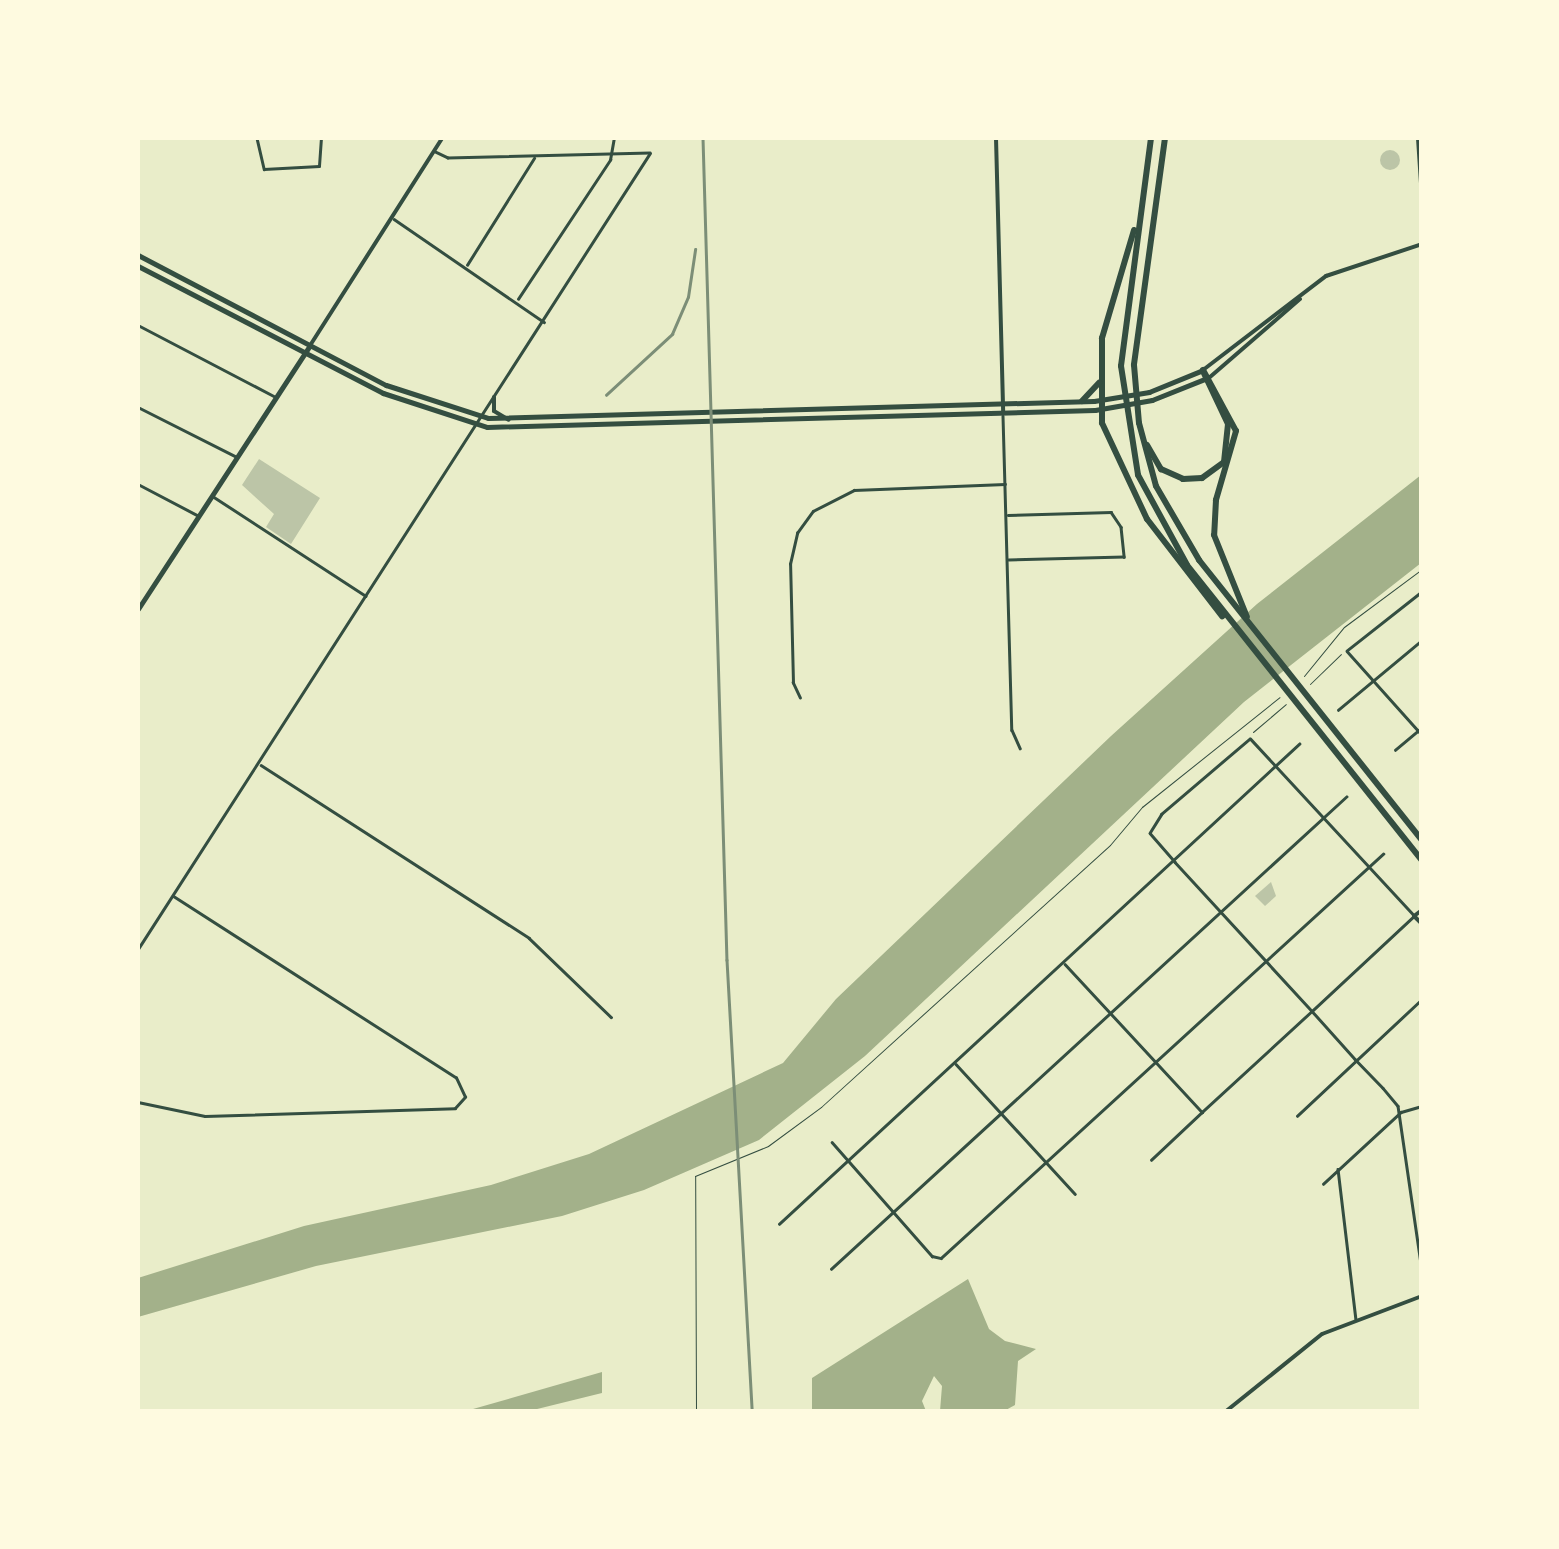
<!DOCTYPE html>
<style>
body{margin:0}
#map{position:relative;width:1559px;height:1549px;overflow:hidden;background:#e9edc9;font-family:Karla,sans-serif}
div>[style]{position:absolute}
[style*='--x']{left:calc(var(--x)*1px);top:calc(var(--y)*1px);width:calc(var(--w)*1px);rotate:calc(var(--a)*1deg)}
.water>*{inset:0;background:#a3b18a}
.building>*{inset:0;background:#bcc5a7}
.round{border-radius:50%}
.path>*{height:1px;margin:-0.5px;padding:0 0.5px;transform-origin:0.5px;border-radius:0.5px;background:#344e41}
.minor>*{height:2.5px;margin:-1.25px;padding:0 1.25px;transform-origin:1.25px;border-radius:1.25px;background:#344e41}
.tertiary>*{height:4px;margin:-2px;padding:0 2px;transform-origin:2px;border-radius:2px;background:#344e41}
.secondary>*{height:4px;margin:-2px;padding:0 2px;transform-origin:2px;border-radius:2px;background:#344e41}
.primary>*{height:5px;margin:-2.5px;padding:0 2.5px;transform-origin:2.5px;border-radius:2.5px;background:#344e41}
.motorway>*{height:6px;margin:-3px;padding:0 3px;transform-origin:3px;border-radius:3px;background:#344e41}
.rail>*{height:2.5px;margin:-1.25px;padding:0 1.25px;transform-origin:1.25px;border-radius:1.25px;background:#7c8e77}
span{translate:-50% -50%;white-space:nowrap;text-align:center;line-height:1.15;-webkit-text-stroke:9px #fefae0;paint-order:stroke}
.frame{position:absolute;inset:0;border:140px solid #fefae0;pointer-events:none}
</style>
<div id="map">
<div class="water">
<i style="clip-path:polygon(1421px 475px,1421px 563px,1244px 702px,865px 1056px,759px 1140px,644px 1190px,562px 1216px,316px 1266px,138px 1317px,138px 1278px,304px 1226px,491px 1185px,589px 1154px,783px 1063px,836px 999px,1111px 736px,1257px 604px)"></i>
<i style="clip-path:polygon(968px 1279px,989px 1329px,1005px 1341px,1036px 1349px,1018px 1361px,1015px 1405px,1004px 1411px,940px 1411px,942px 1386px,934px 1376px,922px 1401px,926px 1411px,812px 1411px,812px 1378px)"></i>
<i style="clip-path:polygon(602px 1372px,602px 1393px,529px 1411px,466px 1411px)"></i>
</div>
<div class="building">
<i class="round" style="left:1380px;top:150px;width:20px;height:20px"></i>
<i style="clip-path:polygon(259px 459px,320px 498px,291px 544px,266px 527px,274px 514px,242px 485px)"></i>
<i style="clip-path:polygon(1271px 882px,1276px 896px,1265px 906px,1255px 896px)"></i>
</div>
<div class="path">
<i style="--x:1304;--y:676;--w:63;--a:-50.8"></i>
<i style="--x:1344;--y:627;--w:97;--a:-36.6"></i>
<i style="--x:1310;--y:684;--w:43;--a:-44.1"></i>
<i style="--x:1253;--y:732;--w:43;--a:-40.3"></i>
<i style="--x:696;--y:1412;--w:236;--a:-90.2"></i>
<i style="--x:695;--y:1176;--w:79;--a:-22.3"></i>
<i style="--x:768;--y:1146;--w:66;--a:-36.3"></i>
<i style="--x:821;--y:1107;--w:390;--a:-42.2"></i>
<i style="--x:1110;--y:845;--w:50;--a:-49.9"></i>
<i style="--x:1142;--y:807;--w:176;--a:-38.6"></i>
</div>
<div class="minor">
<i style="--x:257;--y:138;--w:32;--a:77"></i>
<i style="--x:264;--y:169;--w:55;--a:-3.1"></i>
<i style="--x:319;--y:166;--w:28;--a:-86"></i>
<i style="--x:394;--y:219;--w:182;--a:34.5"></i>
<i style="--x:467;--y:265;--w:126;--a:-57.9"></i>
<i style="--x:518;--y:299;--w:167;--a:-56.5"></i>
<i style="--x:610;--y:160;--w:22;--a:-80"></i>
<i style="--x:138;--y:325;--w:156;--a:27.6"></i>
<i style="--x:138;--y:407;--w:109;--a:26.8"></i>
<i style="--x:1003;--y:416;--w:314;--a:88.4"></i>
<i style="--x:1012;--y:730;--w:20;--a:66"></i>
<i style="--x:138;--y:484;--w:67;--a:27.7"></i>
<i style="--x:214;--y:497;--w:181;--a:33.1"></i>
<i style="--x:1008;--y:515;--w:103;--a:-1.7"></i>
<i style="--x:1111;--y:512;--w:18;--a:56"></i>
<i style="--x:1121;--y:527;--w:30;--a:84"></i>
<i style="--x:1124;--y:557;--w:115;--a:178.5"></i>
<i style="--x:1422;--y:592;--w:95;--a:141.8"></i>
<i style="--x:1347;--y:651;--w:113;--a:48.2"></i>
<i style="--x:800;--y:698;--w:17;--a:-115"></i>
<i style="--x:793;--y:683;--w:119;--a:-91.4"></i>
<i style="--x:790;--y:564;--w:32;--a:-77"></i>
<i style="--x:797;--y:533;--w:27;--a:-54"></i>
<i style="--x:813;--y:511;--w:46;--a:-27.1"></i>
<i style="--x:854;--y:490;--w:151;--a:-2.3"></i>
<i style="--x:1338;--y:710;--w:109;--a:-39.8"></i>
<i style="--x:1395;--y:750;--w:35;--a:-40"></i>
<i style="--x:261;--y:765;--w:319;--a:32.8"></i>
<i style="--x:529;--y:938;--w:114;--a:43.9"></i>
<i style="--x:138;--y:949;--w:946;--a:-57.25"></i>
<i style="--x:650;--y:153;--w:202;--a:178.6"></i>
<i style="--x:448;--y:158;--w:14;--a:-155"></i>
<i style="--x:1065;--y:964;--w:202;--a:47.2"></i>
<i style="--x:956;--y:1064;--w:176;--a:47.5"></i>
<i style="--x:138;--y:1102;--w:68;--a:11.8"></i>
<i style="--x:205;--y:1116;--w:250;--a:-1.8"></i>
<i style="--x:455;--y:1108;--w:15;--a:-48"></i>
<i style="--x:465;--y:1097;--w:21;--a:-115"></i>
<i style="--x:456;--y:1078;--w:335;--a:-147.3"></i>
<i style="--x:1297;--y:1116;--w:171;--a:-43.1"></i>
<i style="--x:832;--y:1142;--w:152;--a:48.7"></i>
<i style="--x:932;--y:1256;--w:9;--a:13"></i>
<i style="--x:941;--y:1258;--w:599;--a:-42.43"></i>
<i style="--x:1151;--y:1160;--w:70;--a:-43.3"></i>
<i style="--x:1202;--y:1112;--w:149;--a:-42.6"></i>
<i style="--x:1312;--y:1011;--w:139;--a:-43"></i>
<i style="--x:1414;--y:916;--w:241;--a:-132.8"></i>
<i style="--x:1250;--y:739;--w:116;--a:139.6"></i>
<i style="--x:1162;--y:814;--w:22;--a:122"></i>
<i style="--x:1150;--y:833;--w:38;--a:49"></i>
<i style="--x:1175;--y:862;--w:202;--a:47.4"></i>
<i style="--x:1312;--y:1011;--w:64;--a:48.1"></i>
<i style="--x:1355;--y:1059;--w:40;--a:46"></i>
<i style="--x:1383;--y:1088;--w:23;--a:50"></i>
<i style="--x:1398;--y:1106;--w:166;--a:81.7"></i>
<i style="--x:1338;--y:1169;--w:151;--a:83.2"></i>
<i style="--x:1323;--y:1184;--w:106;--a:-42.7"></i>
<i style="--x:1401;--y:1112;--w:22;--a:-16"></i>
<i style="--x:779;--y:1224;--w:708;--a:-42.71"></i>
<i style="--x:831;--y:1269;--w:699;--a:-42.51"></i>
</div>
<div class="tertiary">
<i style="--x:996;--y:138;--w:275;--a:88.5"></i>
<i style="--x:1422;--y:910;--w:10;--a:143"></i>
<i style="--x:1414;--y:916;--w:11;--a:45"></i>
</div>
<div class="secondary">
<i style="--x:1418;--y:138;--w:60;--a:86.2"></i>
<i style="--x:311;--y:344;--w:244;--a:-57.5"></i>
<i style="--x:1203;--y:370;--w:155;--a:-37.4"></i>
<i style="--x:1326;--y:276;--w:101;--a:-18.4"></i>
<i style="--x:1210;--y:377;--w:119;--a:-40.9"></i>
<i style="--x:494;--y:397;--w:14;--a:90"></i>
<i style="--x:494;--y:411;--w:17;--a:31"></i>
<i style="--x:1225;--y:1412;--w:124;--a:-38.8"></i>
<i style="--x:1322;--y:1334;--w:107;--a:-20.8"></i>
</div>
<div class="primary">
<i style="--x:138;--y:255;--w:280;--a:27.7"></i>
<i style="--x:386;--y:385;--w:107;--a:17.9"></i>
<i style="--x:488;--y:418;--w:606;--a:-1.61"></i>
<i style="--x:1094;--y:401;--w:56;--a:-9.3"></i>
<i style="--x:1149;--y:392;--w:58;--a:-22.2"></i>
<i style="--x:138;--y:266;--w:276;--a:27.4"></i>
<i style="--x:383;--y:393;--w:109;--a:18.1"></i>
<i style="--x:487;--y:427;--w:608;--a:-1.6"></i>
<i style="--x:1095;--y:410;--w:58;--a:-10"></i>
<i style="--x:1152;--y:400;--w:59;--a:-21.8"></i>
<i style="--x:138;--y:609;--w:315;--a:-56.9"></i>
</div>
<div class="motorway">
<i style="--x:1151;--y:138;--w:230;--a:97.5"></i>
<i style="--x:1121;--y:366;--w:110;--a:81.1"></i>
<i style="--x:1138;--y:475;--w:102;--a:61.4"></i>
<i style="--x:1187;--y:565;--w:377;--a:51.5"></i>
<i style="--x:1165;--y:138;--w:229;--a:97.8"></i>
<i style="--x:1134;--y:365;--w:58;--a:85.1"></i>
<i style="--x:1139;--y:423;--w:65;--a:74.9"></i>
<i style="--x:1156;--y:486;--w:86;--a:59.8"></i>
<i style="--x:1199;--y:560;--w:358;--a:51.5"></i>
<i style="--x:1134;--y:230;--w:113;--a:106.5"></i>
<i style="--x:1102;--y:338;--w:85;--a:90"></i>
<i style="--x:1102;--y:423;--w:106;--a:64.9"></i>
<i style="--x:1147;--y:519;--w:123;--a:52.3"></i>
<i style="--x:1203;--y:370;--w:69;--a:61.6"></i>
<i style="--x:1236;--y:431;--w:72;--a:106.2"></i>
<i style="--x:1216;--y:500;--w:35;--a:93"></i>
<i style="--x:1214;--y:535;--w:88;--a:68.1"></i>
<i style="--x:1082;--y:401;--w:25;--a:-47"></i>
<i style="--x:1147;--y:445;--w:28;--a:60"></i>
<i style="--x:1161;--y:469;--w:24;--a:24"></i>
<i style="--x:1183;--y:479;--w:19;--a:-3"></i>
<i style="--x:1202;--y:478;--w:27;--a:-36"></i>
<i style="--x:1224;--y:462;--w:38;--a:-84"></i>
<i style="--x:1228;--y:424;--w:59;--a:-115.3"></i>
</div>
<div class="rail">
<i style="--x:703;--y:138;--w:822;--a:88.33"></i>
<i style="--x:727;--y:960;--w:453;--a:86.8"></i>
<i style="--x:606;--y:395;--w:90;--a:-42.7"></i>
<i style="--x:672;--y:334;--w:40;--a:-66.6"></i>
<i style="--x:688;--y:297;--w:48;--a:-81.5"></i>
</div>
<div class="frame"></div>
</div>
